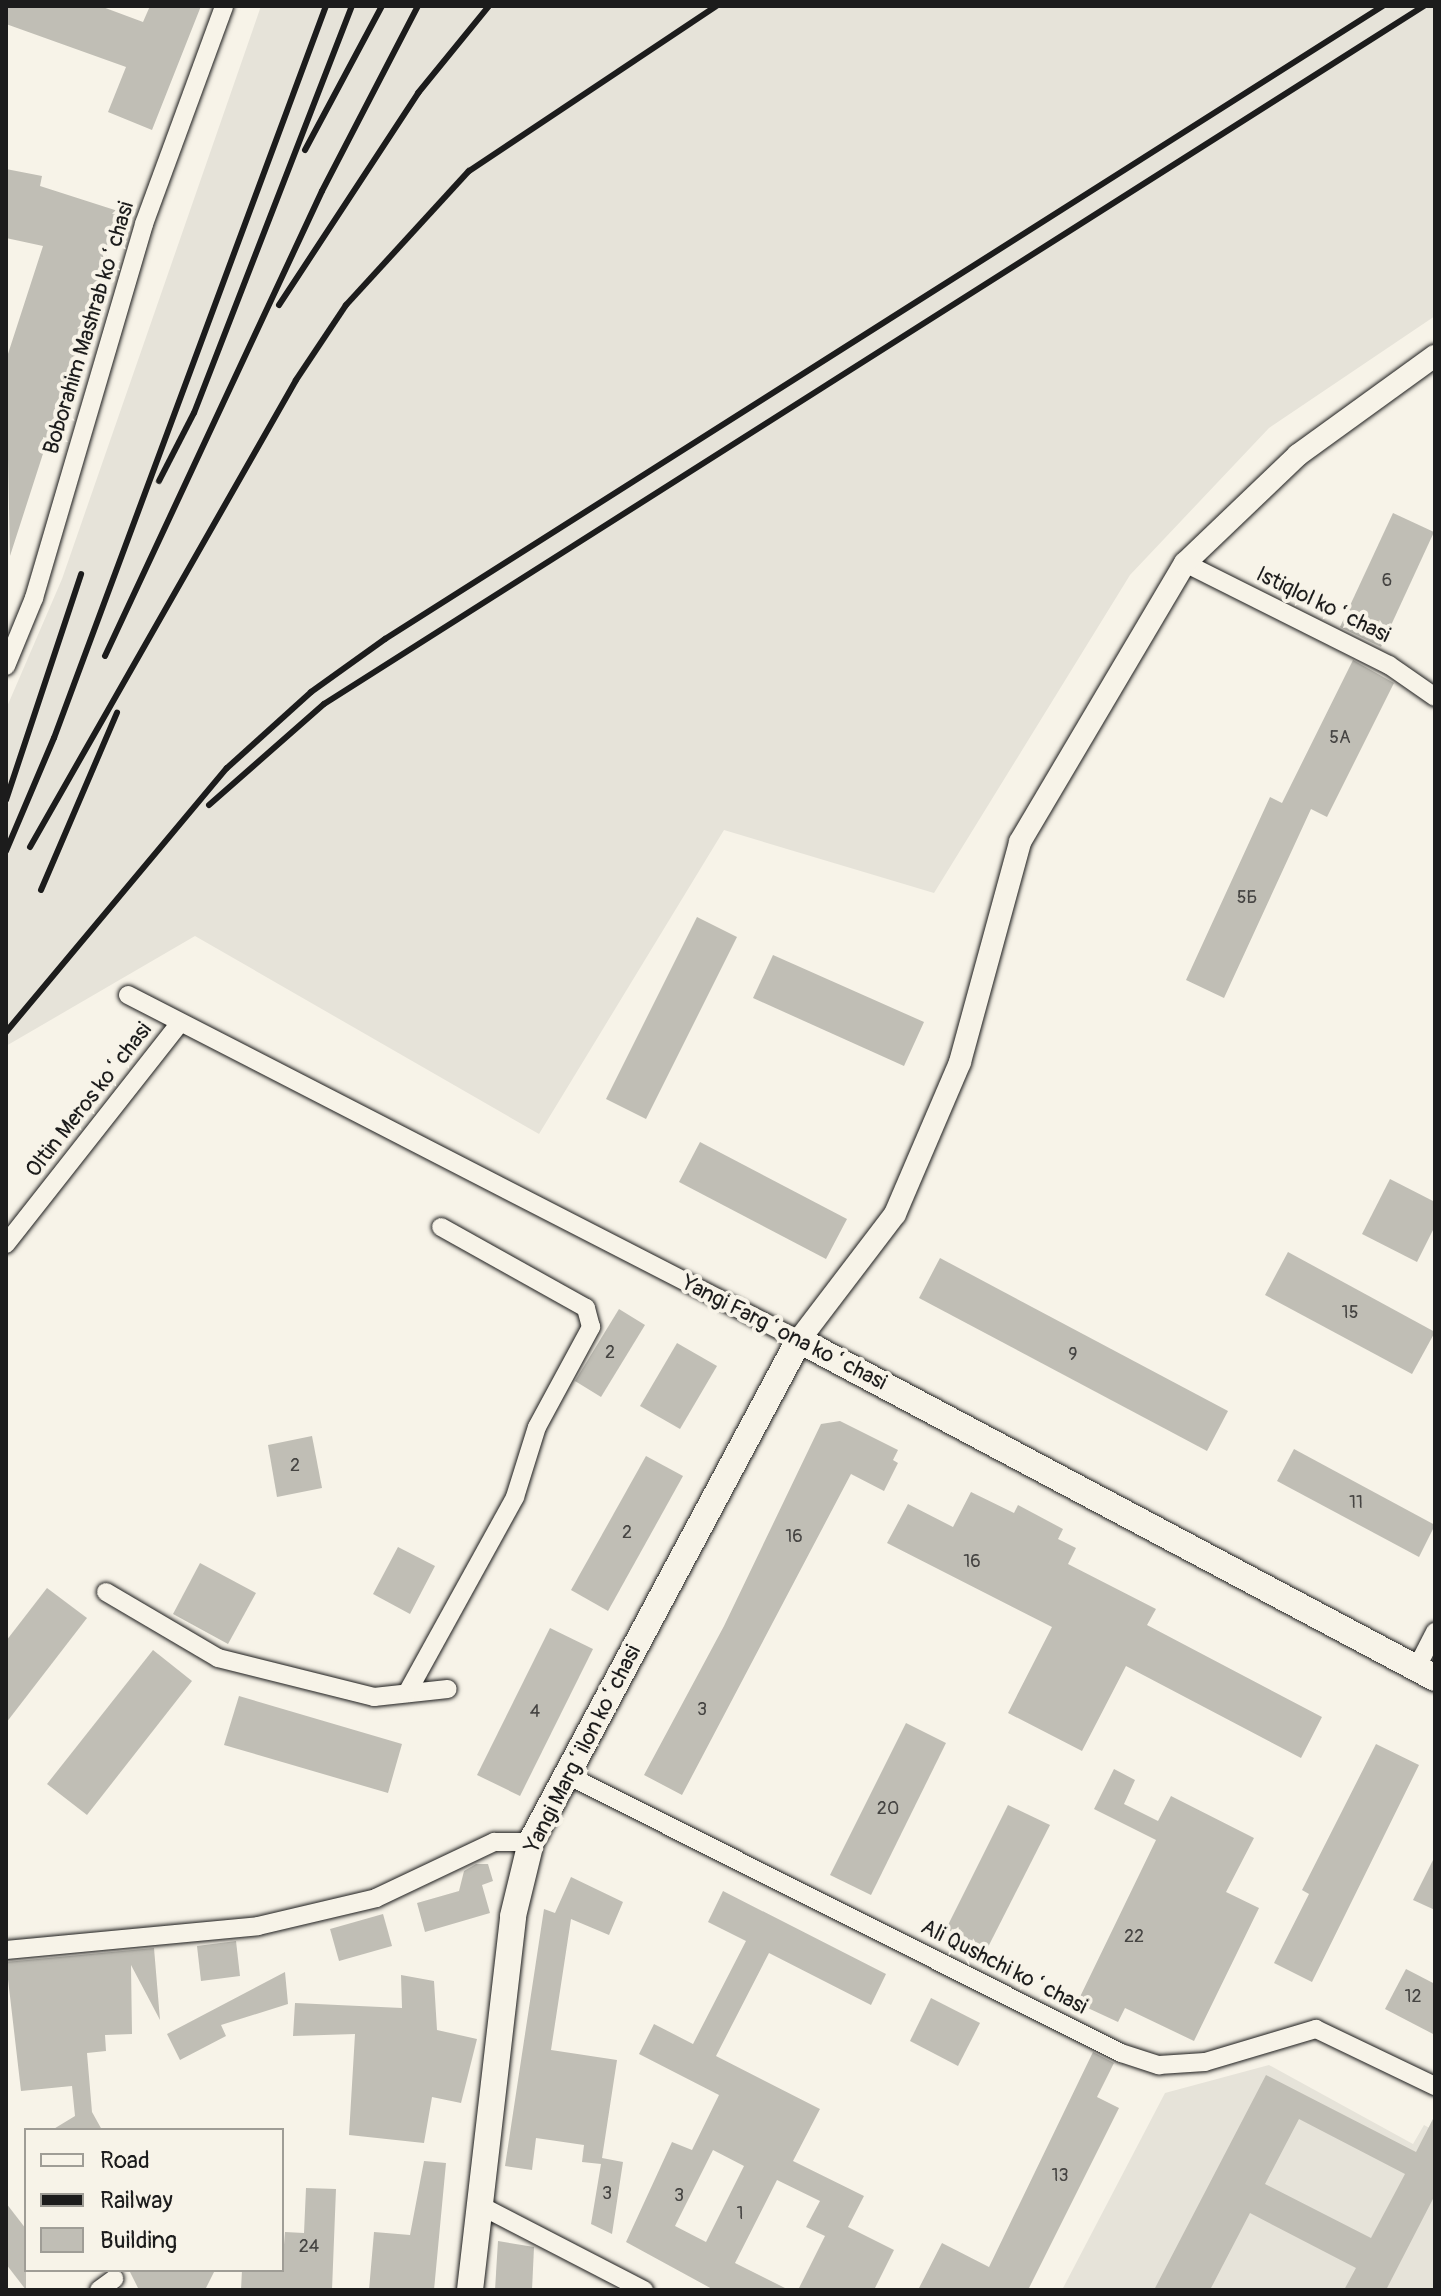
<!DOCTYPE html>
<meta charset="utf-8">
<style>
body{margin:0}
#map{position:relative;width:1441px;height:2296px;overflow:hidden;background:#f7f3e8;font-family:Pangolin,sans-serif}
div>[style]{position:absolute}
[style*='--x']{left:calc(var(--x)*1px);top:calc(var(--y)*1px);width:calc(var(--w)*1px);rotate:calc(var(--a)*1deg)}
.built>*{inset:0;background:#e6e3d9}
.building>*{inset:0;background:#c0beb5}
.roads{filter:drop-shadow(0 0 2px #1c1c1c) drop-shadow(0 0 2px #1c1c1c)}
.minor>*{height:18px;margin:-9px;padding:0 9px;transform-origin:9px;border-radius:9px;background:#f7f3e8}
.tertiary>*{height:22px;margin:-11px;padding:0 11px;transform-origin:11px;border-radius:11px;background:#f7f3e8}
.secondary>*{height:26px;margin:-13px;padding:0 13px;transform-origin:13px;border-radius:13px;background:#f7f3e8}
.rail>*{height:6px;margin:-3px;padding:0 3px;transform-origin:3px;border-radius:3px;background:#1c1c1c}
span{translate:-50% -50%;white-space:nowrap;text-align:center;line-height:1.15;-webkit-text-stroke:8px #f7f3e8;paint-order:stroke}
.number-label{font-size:18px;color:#454442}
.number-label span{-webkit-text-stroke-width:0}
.street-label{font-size:22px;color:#1c1c1c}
.frame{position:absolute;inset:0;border:8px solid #1c1c1c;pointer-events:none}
.legend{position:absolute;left:24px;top:2128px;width:260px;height:144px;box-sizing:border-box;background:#f7f3e8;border:2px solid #9f9d96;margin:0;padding:10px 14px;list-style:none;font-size:24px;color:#1c1c1c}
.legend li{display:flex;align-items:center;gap:16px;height:40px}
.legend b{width:40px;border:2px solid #9f9d96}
</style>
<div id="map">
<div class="built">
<i style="clip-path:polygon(261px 6px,1435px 6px,1435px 316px,1269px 428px,1130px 575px,934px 893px,724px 830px,539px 1134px,195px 936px,6px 1046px,6px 709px,62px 579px)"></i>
<i style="clip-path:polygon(1269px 2065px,1413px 2144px,1424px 2125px,1435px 2131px,1435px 2290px,1062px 2290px,1165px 2093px)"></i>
</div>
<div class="building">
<i style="clip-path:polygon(6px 6px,100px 6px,143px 22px,150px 6px,201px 6px,152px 130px,108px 112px,126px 67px,6px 24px)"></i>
<i style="clip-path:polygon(6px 169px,42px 176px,40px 186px,121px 212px,10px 556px,6px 360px,43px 246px,6px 238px)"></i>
<i style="clip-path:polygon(1393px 513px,1434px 532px,1381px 647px,1340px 627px)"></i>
<i style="clip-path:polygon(1353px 660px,1394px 683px,1327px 817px,1311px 809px,1224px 998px,1186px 980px,1270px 797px,1282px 803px)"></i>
<i style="clip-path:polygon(697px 917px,737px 937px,646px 1119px,606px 1099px)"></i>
<i style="clip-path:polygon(773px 955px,924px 1022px,904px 1066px,753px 998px)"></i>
<i style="clip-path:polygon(700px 1142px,847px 1219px,826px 1259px,679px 1182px)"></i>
<i style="clip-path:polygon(1390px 1179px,1435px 1202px,1435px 1226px,1417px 1262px,1362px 1234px)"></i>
<i style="clip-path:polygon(1288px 1252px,1435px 1332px,1412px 1374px,1265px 1295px)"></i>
<i style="clip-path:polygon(940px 1258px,1228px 1411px,1207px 1451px,919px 1298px)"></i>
<i style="clip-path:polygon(619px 1309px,645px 1325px,601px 1397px,575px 1381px)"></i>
<i style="clip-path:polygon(677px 1343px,717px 1366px,680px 1429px,640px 1406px)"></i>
<i style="clip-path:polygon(840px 1421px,898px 1450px,893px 1460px,898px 1463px,884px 1491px,851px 1474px,682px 1795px,644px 1775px,724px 1626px,821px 1424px)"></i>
<i style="clip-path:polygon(312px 1436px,322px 1488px,277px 1497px,268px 1445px)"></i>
<i style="clip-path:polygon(1294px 1449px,1435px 1525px,1419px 1557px,1277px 1481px)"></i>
<i style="clip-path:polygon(646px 1456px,683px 1476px,608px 1611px,571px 1590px)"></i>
<i style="clip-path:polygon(971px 1492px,1014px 1513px,1018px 1505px,1063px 1529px,1058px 1539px,1076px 1548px,1068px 1564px,1156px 1609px,1147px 1625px,1322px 1717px,1301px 1758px,1126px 1666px,1082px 1751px,1008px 1713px,1052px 1627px,887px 1543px,908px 1504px,953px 1527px)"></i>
<i style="clip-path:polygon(398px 1547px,435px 1566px,410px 1614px,373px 1594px)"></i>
<i style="clip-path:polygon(200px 1563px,256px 1593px,228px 1644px,173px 1614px)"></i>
<i style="clip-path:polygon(47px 1588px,87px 1618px,6px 1723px,6px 1641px)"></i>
<i style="clip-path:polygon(550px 1628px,593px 1649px,520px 1796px,477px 1775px)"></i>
<i style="clip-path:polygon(153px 1650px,192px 1681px,87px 1815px,47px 1784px)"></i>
<i style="clip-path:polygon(239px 1696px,402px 1744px,388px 1793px,224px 1745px)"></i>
<i style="clip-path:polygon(906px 1723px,946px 1743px,871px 1895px,830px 1875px)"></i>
<i style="clip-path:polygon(1376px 1744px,1419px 1765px,1312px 1982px,1274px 1963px,1309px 1894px,1302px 1890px)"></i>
<i style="clip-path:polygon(1114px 1769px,1135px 1780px,1124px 1804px,1158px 1821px,1171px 1796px,1254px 1838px,1226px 1892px,1259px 1908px,1194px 2041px,1125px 2008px,1118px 2022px,1077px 2003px,1156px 1840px,1094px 1809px)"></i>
<i style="clip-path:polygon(1008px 1805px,1050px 1825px,987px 1949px,946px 1929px)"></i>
<i style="clip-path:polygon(1435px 1856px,1435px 1910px,1413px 1900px)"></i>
<i style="clip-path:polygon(476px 1864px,488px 1864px,493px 1881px,482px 1885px,490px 1913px,425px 1932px,417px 1903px,459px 1891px,464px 1871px)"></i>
<i style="clip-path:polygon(571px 1877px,623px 1902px,609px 1935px,571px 1919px,551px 2050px,617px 2060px,602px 2158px,623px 2162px,612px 2234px,591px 2224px,601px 2164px,582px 2162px,584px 2145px,536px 2138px,532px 2170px,505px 2166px,544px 1909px,555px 1913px)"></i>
<i style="clip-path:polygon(evenodd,723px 1891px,886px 1974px,871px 2005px,769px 1953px,716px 2056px,820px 2109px,793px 2161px,864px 2196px,848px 2227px,894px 2250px,874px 2290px,798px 2290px,825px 2236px,806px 2227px,820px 2201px,777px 2180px,735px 2263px,789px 2290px,714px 2290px,626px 2242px,672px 2142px,692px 2150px,719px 2095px,639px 2054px,654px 2024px,693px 2044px,746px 1941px,708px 1922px,723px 1891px,713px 2150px,744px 2166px,706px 2242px,675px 2226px,713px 2150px)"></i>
<i style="clip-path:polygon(383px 1914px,392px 1946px,339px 1961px,330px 1929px)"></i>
<i style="clip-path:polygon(236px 1941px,240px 1976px,201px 1981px,197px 1946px)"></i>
<i style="clip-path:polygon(154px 1948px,160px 2020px,131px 1965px,132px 2034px,105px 2035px,106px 2051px,87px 2053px,92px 2112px,102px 2130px,52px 2130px,75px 2116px,72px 2086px,21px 2091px,6px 1962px)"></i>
<i style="clip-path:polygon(1406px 1969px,1435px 1984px,1435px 2035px,1385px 2009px)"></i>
<i style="clip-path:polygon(285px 1972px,288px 2004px,221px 2025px,226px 2036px,180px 2060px,167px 2034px)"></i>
<i style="clip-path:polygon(401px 1975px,434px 1981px,437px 2030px,477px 2039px,461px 2103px,432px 2097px,424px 2143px,349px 2135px,355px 2034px,293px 2036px,295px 2003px,402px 2008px)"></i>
<i style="clip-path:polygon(931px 1998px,980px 2023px,958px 2066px,910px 2041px)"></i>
<i style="clip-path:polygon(1093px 2052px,1114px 2063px,1097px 2097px,1119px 2108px,1028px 2290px,918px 2290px,942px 2243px,989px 2267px)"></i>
<i style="clip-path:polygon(evenodd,1266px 2075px,1416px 2152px,1435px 2115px,1435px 2195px,1386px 2290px,1344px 2290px,1356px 2268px,1250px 2213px,1210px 2290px,1154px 2290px,1266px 2075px,1299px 2119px,1405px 2174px,1371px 2238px,1265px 2184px,1299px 2119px)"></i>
<i style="clip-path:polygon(424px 2161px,446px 2163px,434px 2290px,369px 2290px,374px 2232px,410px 2235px)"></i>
<i style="clip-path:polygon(306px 2188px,336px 2189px,332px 2290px,241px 2290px,242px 2270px,282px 2270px,285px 2232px,304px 2233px)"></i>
<i style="clip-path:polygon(6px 2203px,26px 2229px,26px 2290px,6px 2264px)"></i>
<i style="clip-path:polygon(498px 2241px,534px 2247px,532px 2290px,495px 2290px)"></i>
<i style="clip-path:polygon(129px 2270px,215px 2270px,205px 2290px,139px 2290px)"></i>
</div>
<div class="roads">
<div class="minor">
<i style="--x:1185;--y:563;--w:228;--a:26.6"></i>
<i style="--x:1389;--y:665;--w:56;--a:34.8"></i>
<i style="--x:6;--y:666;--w:74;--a:-67.6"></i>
<i style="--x:34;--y:598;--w:390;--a:-73.6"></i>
<i style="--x:144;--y:224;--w:232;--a:-69.8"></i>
<i style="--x:128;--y:995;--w:754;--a:27.21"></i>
<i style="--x:6;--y:1244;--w:281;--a:-51.8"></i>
<i style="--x:106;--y:1592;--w:130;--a:30.5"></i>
<i style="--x:218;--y:1658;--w:161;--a:14"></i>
<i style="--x:374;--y:1697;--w:74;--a:-6.2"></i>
<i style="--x:1416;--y:1669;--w:42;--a:-62.8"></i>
<i style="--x:407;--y:1693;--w:224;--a:-61.1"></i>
<i style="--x:515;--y:1497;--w:73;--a:-72.6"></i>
<i style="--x:537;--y:1427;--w:114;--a:-61.6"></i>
<i style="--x:591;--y:1327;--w:20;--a:-105"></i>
<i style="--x:586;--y:1308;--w:166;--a:-150.8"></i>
<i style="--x:567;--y:1775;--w:620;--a:26.65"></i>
<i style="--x:1121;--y:2053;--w:40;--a:18"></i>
<i style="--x:1159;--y:2065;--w:46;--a:-3.7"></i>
<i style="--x:1205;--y:2062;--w:116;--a:-16.6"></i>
<i style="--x:1316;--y:2029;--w:132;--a:25.6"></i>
<i style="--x:6;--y:1950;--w:253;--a:-5.4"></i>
<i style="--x:258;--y:1926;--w:121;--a:-13.3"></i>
<i style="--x:376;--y:1898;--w:131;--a:-25.4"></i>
<i style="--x:494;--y:1842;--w:37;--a:0"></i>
<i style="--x:479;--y:2205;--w:186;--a:27.3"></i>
<i style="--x:99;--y:2290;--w:19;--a:-36"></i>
</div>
<div class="tertiary">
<i style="--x:799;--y:1340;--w:158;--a:-52.7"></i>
<i style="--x:895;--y:1214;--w:165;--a:-66.8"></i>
<i style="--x:960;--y:1062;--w:228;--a:-74.7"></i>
<i style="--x:1020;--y:842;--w:324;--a:-59.4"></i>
<i style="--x:1185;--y:563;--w:156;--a:-43.7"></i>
<i style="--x:1298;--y:455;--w:169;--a:-35.9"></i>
</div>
<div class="secondary">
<i style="--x:470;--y:2290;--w:376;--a:-83.4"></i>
<i style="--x:513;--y:1916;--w:76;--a:-76.3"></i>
<i style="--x:531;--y:1842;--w:569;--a:-61.9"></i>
<i style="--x:799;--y:1340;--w:720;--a:27.99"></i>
</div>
</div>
<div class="rail">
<i style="--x:305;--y:150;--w:163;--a:-61.9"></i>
<i style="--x:279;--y:305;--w:254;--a:-56.7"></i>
<i style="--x:418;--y:93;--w:112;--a:-50.8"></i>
<i style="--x:159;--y:481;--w:76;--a:-62.8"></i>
<i style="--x:194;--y:413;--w:437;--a:-68.8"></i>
<i style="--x:105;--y:656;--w:513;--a:-64.98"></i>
<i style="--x:322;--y:191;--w:208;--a:-62.6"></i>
<i style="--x:6;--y:800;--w:238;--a:-71.6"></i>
<i style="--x:209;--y:805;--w:153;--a:-41.3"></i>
<i style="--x:324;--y:704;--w:1303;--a:-32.4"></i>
<i style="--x:30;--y:847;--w:537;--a:-60.33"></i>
<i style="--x:296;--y:380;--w:90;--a:-56.3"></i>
<i style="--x:346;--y:305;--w:182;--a:-47.5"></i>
<i style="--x:469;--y:171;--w:297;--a:-33.7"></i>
<i style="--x:6;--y:851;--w:123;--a:-67"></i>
<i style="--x:54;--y:738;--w:781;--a:-69.62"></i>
<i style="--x:41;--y:890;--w:193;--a:-66.8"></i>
<i style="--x:6;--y:1032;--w:344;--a:-50.1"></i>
<i style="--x:227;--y:768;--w:113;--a:-42.1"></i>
<i style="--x:311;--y:692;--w:91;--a:-35.6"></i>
<i style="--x:385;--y:639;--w:1182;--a:-32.39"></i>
</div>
<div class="number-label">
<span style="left:1387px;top:581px">6</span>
<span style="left:1340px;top:738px">5А</span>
<span style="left:1247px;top:898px">5Б</span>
<span style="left:1350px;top:1313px">15</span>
<span style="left:610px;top:1353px">2</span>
<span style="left:1073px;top:1355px">9</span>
<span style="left:295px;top:1466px">2</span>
<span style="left:1356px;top:1503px">11</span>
<span style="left:627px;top:1533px">2</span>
<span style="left:794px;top:1537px">16</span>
<span style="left:972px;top:1562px">16</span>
<span style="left:702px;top:1710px">3</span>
<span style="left:535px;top:1712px">4</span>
<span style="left:888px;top:1809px">20</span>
<span style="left:1134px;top:1937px">22</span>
<span style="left:1413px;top:1997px">12</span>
<span style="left:1060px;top:2176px">13</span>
<span style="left:607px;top:2194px">3</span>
<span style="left:679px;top:2196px">3</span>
<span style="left:740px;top:2214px">1</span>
<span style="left:309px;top:2247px">24</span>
</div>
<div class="street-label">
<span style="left:89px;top:328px;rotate:-73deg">Boborahim Mashrab koʻchasi</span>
<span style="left:1323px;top:605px;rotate:26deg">Istiqlol koʻchasi</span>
<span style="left:89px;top:1100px;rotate:-52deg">Oltin Meros koʻchasi</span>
<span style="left:784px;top:1333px;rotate:27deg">Yangi Fargʻona koʻchasi</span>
<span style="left:583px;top:1749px;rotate:-63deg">Yangi Margʻilon koʻchasi</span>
<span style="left:1004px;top:1967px;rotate:27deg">Ali Qushchi koʻchasi</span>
</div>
<div class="frame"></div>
<ul class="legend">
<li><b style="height:10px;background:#f7f3e8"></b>Road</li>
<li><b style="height:10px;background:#1c1c1c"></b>Railway</li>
<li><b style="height:22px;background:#c0beb5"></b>Building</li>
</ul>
</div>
